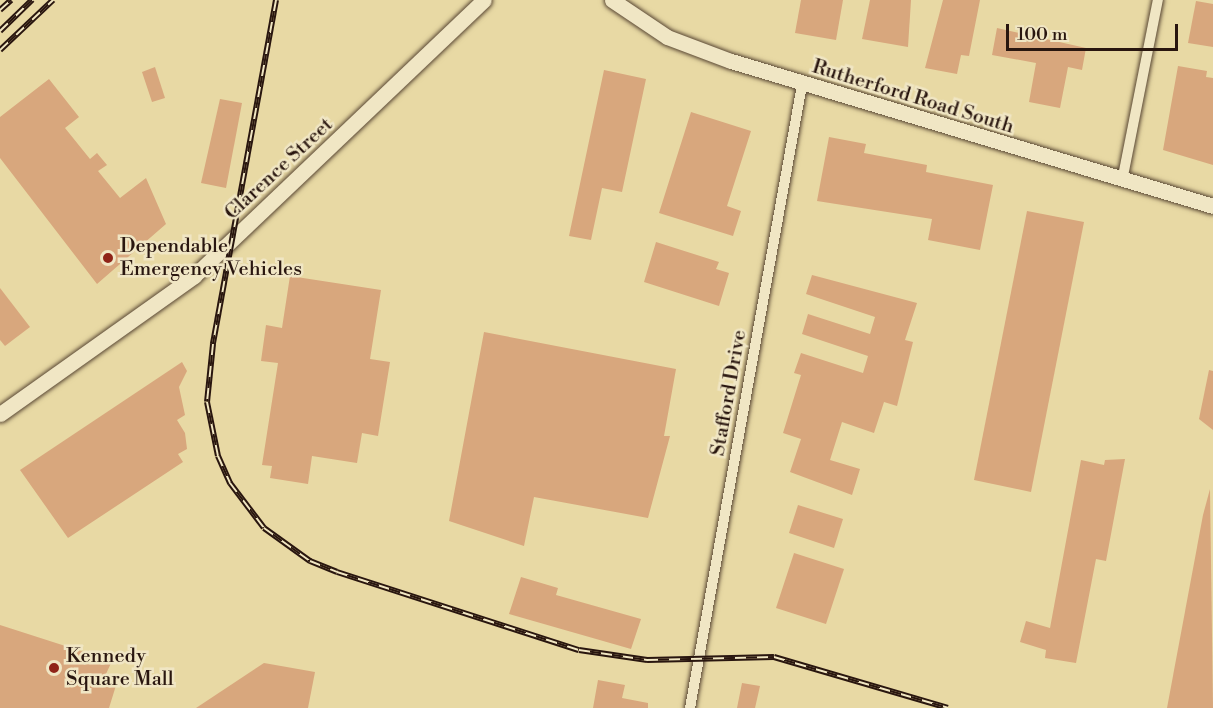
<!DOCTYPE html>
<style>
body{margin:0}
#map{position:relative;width:1213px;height:708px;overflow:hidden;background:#e8d9a4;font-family:"Libre Bodoni",serif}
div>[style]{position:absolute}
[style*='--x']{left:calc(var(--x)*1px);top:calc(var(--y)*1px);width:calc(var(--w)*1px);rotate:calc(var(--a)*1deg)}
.building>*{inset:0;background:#d8a77d}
.roads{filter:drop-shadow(0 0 2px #594734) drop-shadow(0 0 2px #594734)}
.street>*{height:10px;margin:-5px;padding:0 5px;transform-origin:5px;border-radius:5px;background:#f0e6c4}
.secondary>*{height:15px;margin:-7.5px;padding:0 7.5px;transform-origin:7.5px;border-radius:7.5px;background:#f0e6c4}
.rail>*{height:6px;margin-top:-3px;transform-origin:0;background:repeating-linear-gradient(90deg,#f0e6c4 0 11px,#29160f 0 22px);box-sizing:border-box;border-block:2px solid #29160f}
.dots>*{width:16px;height:16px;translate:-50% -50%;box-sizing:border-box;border:3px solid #f0e6c4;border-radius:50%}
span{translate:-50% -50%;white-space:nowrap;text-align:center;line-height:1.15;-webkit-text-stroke:5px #f0e6c4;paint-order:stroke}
.street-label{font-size:20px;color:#29160f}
.poi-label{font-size:20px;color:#29160f}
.left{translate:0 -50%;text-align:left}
.scale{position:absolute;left:1006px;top:24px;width:172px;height:27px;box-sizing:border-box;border:3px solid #29160f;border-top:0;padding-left:8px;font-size:18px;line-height:21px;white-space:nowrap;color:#29160f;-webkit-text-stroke:4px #f0e6c4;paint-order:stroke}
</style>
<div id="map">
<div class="building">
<i style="clip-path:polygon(801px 0,843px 0,836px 40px,795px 33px)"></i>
<i style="clip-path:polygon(870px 0,911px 0,908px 47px,862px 39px)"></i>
<i style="clip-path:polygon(943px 0,980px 0,969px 56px,961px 55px,957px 74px,925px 68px)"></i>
<i style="clip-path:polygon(1196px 1px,1213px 4px,1213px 47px,1188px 43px)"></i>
<i style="clip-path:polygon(997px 28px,1086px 48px,1082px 70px,1068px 67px,1060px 108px,1029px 102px,1036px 63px,992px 55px)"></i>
<i style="clip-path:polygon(1178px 66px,1207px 71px,1206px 77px,1213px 78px,1213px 165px,1163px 150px)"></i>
<i style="clip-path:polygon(155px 67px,165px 98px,152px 102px,142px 72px)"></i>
<i style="clip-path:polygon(604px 70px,646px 79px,622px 192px,602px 188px,591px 240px,569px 236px)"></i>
<i style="clip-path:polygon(49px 79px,79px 117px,65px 128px,90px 159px,97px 153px,107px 165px,98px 171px,120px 198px,146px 178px,166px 224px,97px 284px,0 158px,0 117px)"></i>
<i style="clip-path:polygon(220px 99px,242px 103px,226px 188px,201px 183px)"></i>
<i style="clip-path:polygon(691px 112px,751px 131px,727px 206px,741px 211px,733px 236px,659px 213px)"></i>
<i style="clip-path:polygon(829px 137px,866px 144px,864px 153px,927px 165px,926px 172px,993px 185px,980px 250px,928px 240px,932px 219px,817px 201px)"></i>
<i style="clip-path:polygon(1027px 211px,1084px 222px,1031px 492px,974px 480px)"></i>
<i style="clip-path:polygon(656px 242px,719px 262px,716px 269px,729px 273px,719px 306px,644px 282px)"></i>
<i style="clip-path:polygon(812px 275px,917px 303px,905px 340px,913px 342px,897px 406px,884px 402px,874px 433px,842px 422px,830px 460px,860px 469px,852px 495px,790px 472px,801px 439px,783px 433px,801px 375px,794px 373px,801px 353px,863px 373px,868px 356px,802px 334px,808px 314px,870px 334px,875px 317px,806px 294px)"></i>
<i style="clip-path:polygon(290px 276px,381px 290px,370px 359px,390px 362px,378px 436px,362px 433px,357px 463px,312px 456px,308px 484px,270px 478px,272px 466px,262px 465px,278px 363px,261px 361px,266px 325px,282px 328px)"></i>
<i style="clip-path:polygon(0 288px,30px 327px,5px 346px,0 340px)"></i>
<i style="clip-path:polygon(484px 332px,676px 369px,664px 436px,670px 436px,648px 518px,534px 497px,524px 546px,449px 521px)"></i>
<i style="clip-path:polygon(182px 362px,187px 371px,179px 387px,185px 415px,177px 420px,185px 433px,187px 449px,178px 454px,183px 462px,68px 538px,20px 470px)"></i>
<i style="clip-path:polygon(1209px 370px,1213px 371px,1213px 430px,1199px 419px)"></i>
<i style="clip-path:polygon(1125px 459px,1106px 561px,1096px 559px,1076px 663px,1045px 658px,1046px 650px,1020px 642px,1026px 621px,1050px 628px,1081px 460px,1104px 465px,1105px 460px)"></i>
<i style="clip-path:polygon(1210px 489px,1213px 708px,1167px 708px,1203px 515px)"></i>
<i style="clip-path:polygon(798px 505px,843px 519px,834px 548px,789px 533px)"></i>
<i style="clip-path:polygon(794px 553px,844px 569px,826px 624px,776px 608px)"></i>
<i style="clip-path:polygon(521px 577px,558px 588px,556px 595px,641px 619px,631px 649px,509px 614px)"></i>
<i style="clip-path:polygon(0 625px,112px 661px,105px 676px,118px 679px,109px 708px,0 708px)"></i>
<i style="clip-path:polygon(264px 663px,315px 672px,308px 708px,196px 708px)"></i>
<i style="clip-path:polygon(598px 680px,625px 685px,622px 698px,648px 703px,648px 708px,593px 708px)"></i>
<i style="clip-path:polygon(742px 683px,760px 686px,755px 708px,737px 708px)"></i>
</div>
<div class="roads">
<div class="street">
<i style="--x:1122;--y:181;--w:185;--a:-78.8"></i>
<i style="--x:690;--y:708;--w:633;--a:-79.81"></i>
</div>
<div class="secondary">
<i style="--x:612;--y:0;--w:66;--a:33.9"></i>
<i style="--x:667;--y:37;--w:68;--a:20.6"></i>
<i style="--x:731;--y:61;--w:503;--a:16.74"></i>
<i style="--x:0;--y:414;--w:238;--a:-35.4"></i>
<i style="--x:194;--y:276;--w:400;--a:-43.6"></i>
</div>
</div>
<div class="rail">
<i style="--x:276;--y:0;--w:350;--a:100.4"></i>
<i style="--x:213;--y:344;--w:58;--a:95.9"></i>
<i style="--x:207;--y:402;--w:55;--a:78.5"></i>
<i style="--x:218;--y:456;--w:30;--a:66"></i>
<i style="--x:230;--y:483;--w:56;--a:52.9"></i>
<i style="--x:264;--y:528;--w:57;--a:35.7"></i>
<i style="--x:310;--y:561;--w:29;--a:22"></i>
<i style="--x:337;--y:572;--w:254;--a:17.9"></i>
<i style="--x:579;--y:650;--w:69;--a:8.4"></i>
<i style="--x:647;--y:660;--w:127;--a:-1.4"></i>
<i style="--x:774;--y:657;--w:181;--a:16.3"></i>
<i style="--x:0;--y:10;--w:15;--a:-42"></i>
<i style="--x:0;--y:31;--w:45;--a:-44.1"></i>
<i style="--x:0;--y:50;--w:73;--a:-43.3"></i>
</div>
<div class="dots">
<i style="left:108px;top:258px;background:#8f2418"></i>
<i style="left:54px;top:668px;background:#8f2418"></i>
</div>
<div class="street-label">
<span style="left:913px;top:97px;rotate:17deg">Rutherford Road South</span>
<span style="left:279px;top:169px;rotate:-43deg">Clarence Street</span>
<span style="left:729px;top:393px;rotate:-80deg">Stafford Drive</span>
</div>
<div class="poi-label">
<span class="left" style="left:120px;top:258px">Dependable<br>Emergency Vehicles</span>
<span class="left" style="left:66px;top:668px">Kennedy<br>Square Mall</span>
</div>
<div class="scale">100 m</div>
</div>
